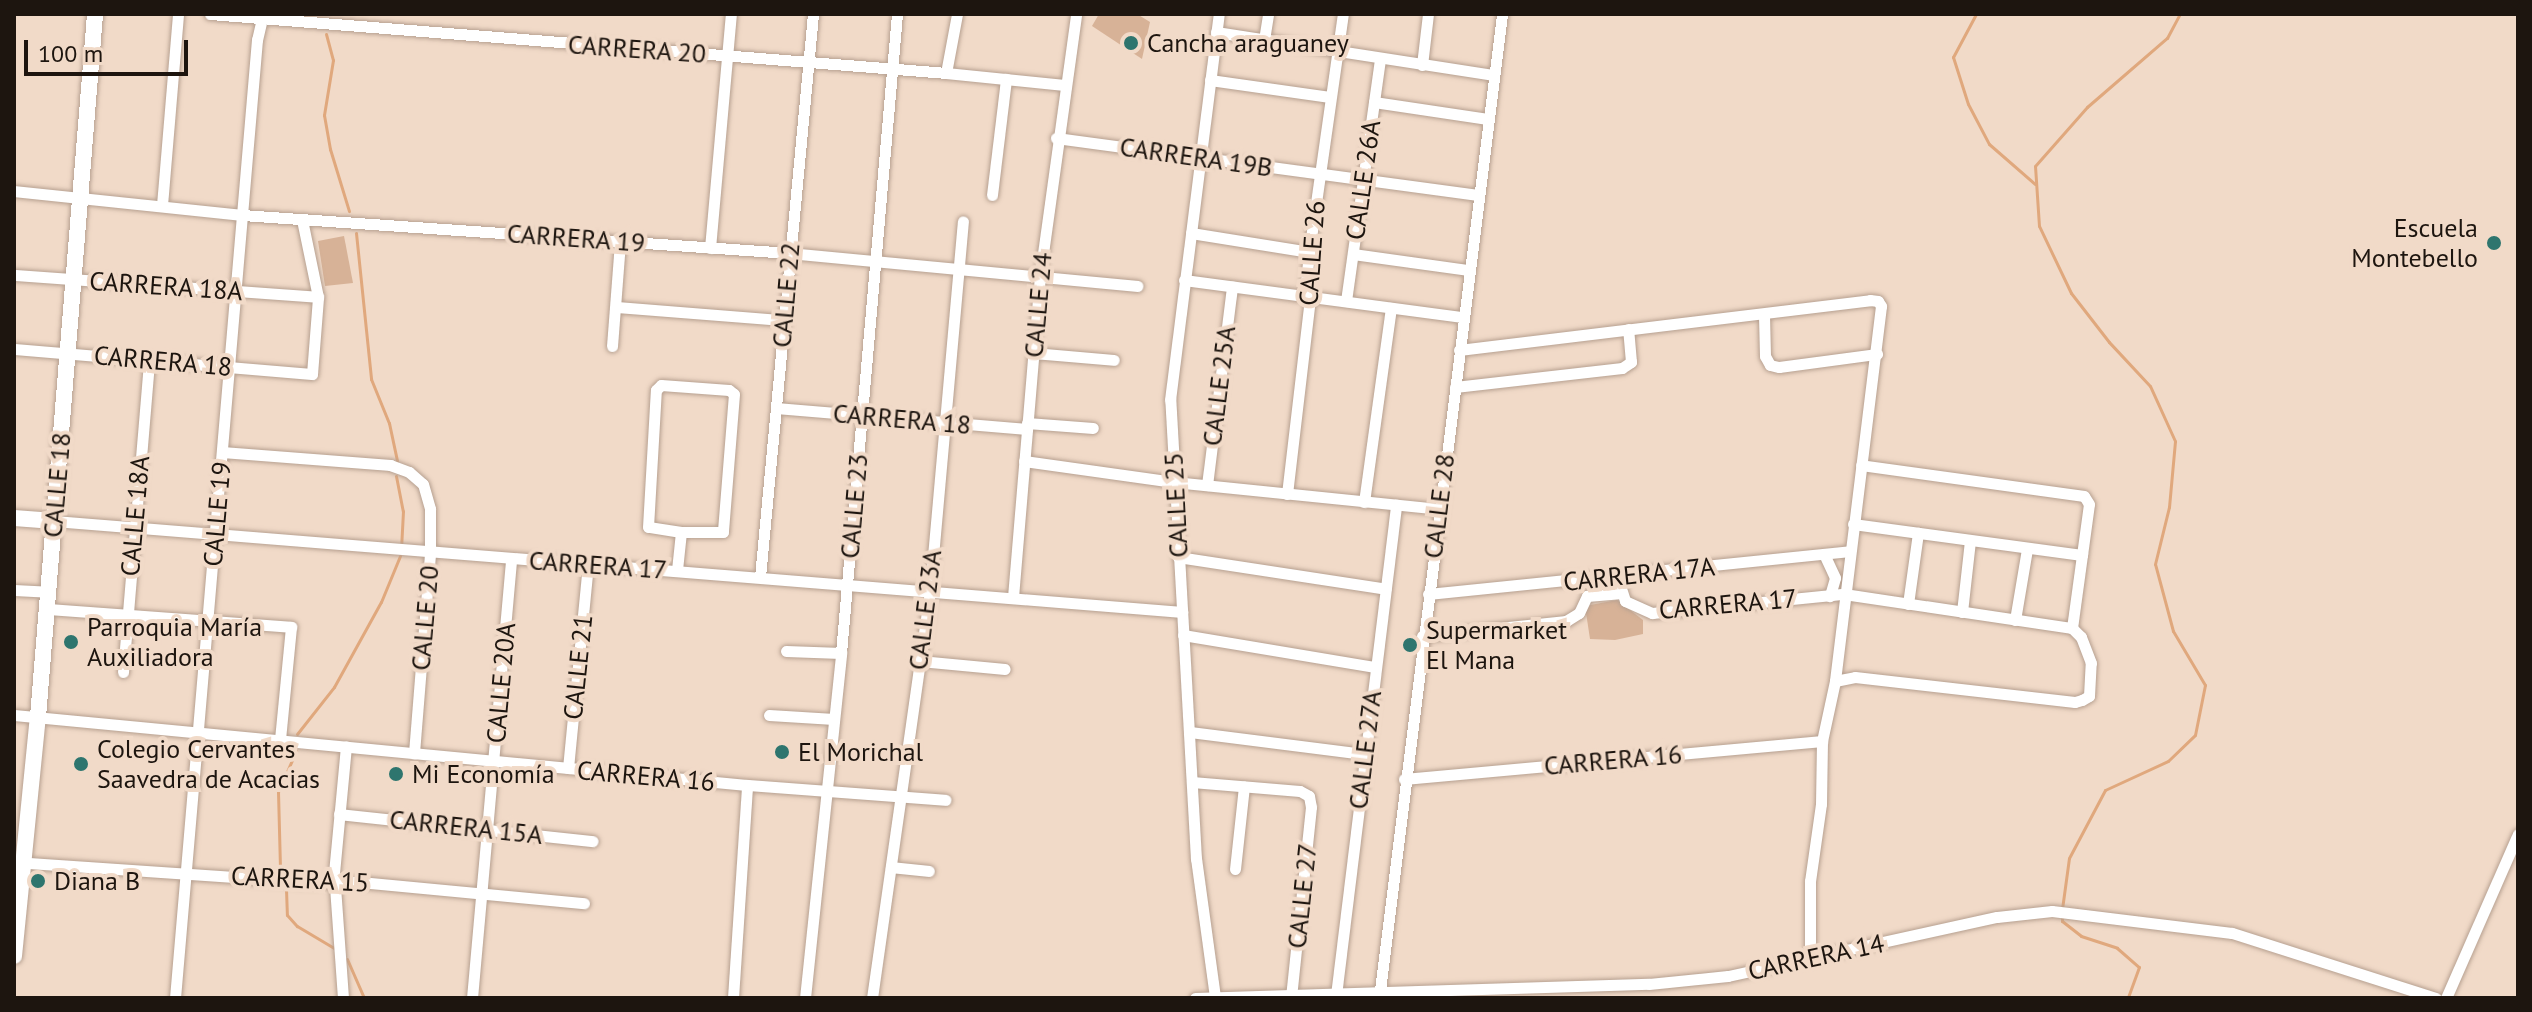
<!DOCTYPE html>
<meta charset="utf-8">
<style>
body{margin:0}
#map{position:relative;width:2532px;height:1012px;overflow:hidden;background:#f1dac8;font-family:"PT Sans",sans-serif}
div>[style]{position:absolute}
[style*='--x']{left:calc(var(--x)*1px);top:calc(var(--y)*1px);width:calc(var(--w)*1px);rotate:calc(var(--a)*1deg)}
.green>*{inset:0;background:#d7b297}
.stream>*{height:3px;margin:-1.5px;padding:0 1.5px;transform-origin:1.5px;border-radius:1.5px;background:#e0a87d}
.roads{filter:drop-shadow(0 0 2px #b6a090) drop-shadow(0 0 2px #b6a090)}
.street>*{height:11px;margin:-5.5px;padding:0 5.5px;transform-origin:5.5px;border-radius:5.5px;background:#fff}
.secondary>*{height:16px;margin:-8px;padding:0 8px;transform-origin:8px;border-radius:8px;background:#fff}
.dots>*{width:22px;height:22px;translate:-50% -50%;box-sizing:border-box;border:4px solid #f1dac8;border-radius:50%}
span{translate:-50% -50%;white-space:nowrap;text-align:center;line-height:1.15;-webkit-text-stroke:8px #f1dac8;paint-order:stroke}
.poi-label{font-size:26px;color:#1d150f}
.left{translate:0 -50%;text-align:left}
.right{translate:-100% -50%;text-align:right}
.street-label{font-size:26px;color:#1d150f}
.frame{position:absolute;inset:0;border:16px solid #1d150f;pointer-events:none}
.scale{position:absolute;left:24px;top:40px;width:164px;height:36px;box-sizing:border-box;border:4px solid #1d150f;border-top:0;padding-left:10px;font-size:24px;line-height:28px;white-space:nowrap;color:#1d150f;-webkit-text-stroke:6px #f1dac8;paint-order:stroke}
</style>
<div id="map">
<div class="green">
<i style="clip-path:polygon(1099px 14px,1137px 14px,1150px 22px,1142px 59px,1092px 26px)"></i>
<i style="clip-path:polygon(344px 236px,353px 283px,325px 286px,318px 241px)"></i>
<i style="clip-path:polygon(1617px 600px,1643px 620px,1643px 634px,1615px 640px,1590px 639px,1585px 606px)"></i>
</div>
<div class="stream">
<i style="--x:1976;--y:14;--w:49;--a:118.1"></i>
<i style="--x:1953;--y:57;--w:49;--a:72.3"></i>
<i style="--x:1968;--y:104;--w:45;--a:62.3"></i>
<i style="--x:1989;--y:144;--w:61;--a:41"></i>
<i style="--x:326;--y:34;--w:27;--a:75"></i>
<i style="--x:333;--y:60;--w:56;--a:99.3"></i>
<i style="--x:324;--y:115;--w:35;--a:80"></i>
<i style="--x:330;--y:149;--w:65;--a:73"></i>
<i style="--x:356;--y:233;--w:147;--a:84.1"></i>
<i style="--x:371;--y:379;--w:48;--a:67.8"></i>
<i style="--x:389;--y:423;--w:39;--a:78"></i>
<i style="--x:396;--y:476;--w:36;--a:79"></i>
<i style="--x:403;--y:511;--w:33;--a:93"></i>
<i style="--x:297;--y:734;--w:60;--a:-51.8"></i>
<i style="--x:334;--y:687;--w:97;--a:-61.1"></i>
<i style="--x:381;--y:602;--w:50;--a:-67.6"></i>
<i style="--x:280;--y:868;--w:76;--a:-91.5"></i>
<i style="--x:278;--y:792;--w:45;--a:-66.3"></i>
<i style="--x:286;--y:889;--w:26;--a:88"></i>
<i style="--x:287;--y:915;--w:15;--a:48"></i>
<i style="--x:297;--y:926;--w:43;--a:30.7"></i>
<i style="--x:2062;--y:909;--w:51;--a:-82.2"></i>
<i style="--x:2069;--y:858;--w:77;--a:-62.1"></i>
<i style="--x:2105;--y:790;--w:69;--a:-24.7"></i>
<i style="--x:2168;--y:761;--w:37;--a:-44"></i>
<i style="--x:2195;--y:735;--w:51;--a:-78.7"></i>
<i style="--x:2205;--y:685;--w:63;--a:-120.7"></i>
<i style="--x:2173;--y:631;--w:69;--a:-105"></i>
<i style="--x:2155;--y:564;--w:59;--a:-76.2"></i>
<i style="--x:2169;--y:507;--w:66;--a:-84.8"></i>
<i style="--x:2175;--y:441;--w:60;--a:-114.4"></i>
<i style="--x:2150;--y:386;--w:60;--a:-133"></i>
<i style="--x:2109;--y:342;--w:62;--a:-127.8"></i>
<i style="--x:2071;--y:293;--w:74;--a:-115.5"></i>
<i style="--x:2039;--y:226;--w:60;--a:-93.8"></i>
<i style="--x:2035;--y:166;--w:79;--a:-48.6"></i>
<i style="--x:2087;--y:107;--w:106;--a:-40.8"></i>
<i style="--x:2167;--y:38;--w:27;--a:-62"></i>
<i style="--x:2062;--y:917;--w:4;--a:90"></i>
<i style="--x:2062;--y:921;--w:24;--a:38"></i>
<i style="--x:2081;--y:936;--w:38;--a:18"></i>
<i style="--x:2117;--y:948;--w:29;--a:41"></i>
<i style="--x:2139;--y:967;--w:33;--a:110"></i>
<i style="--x:347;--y:959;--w:43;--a:66.4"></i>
</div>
<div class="roads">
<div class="street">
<i style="--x:210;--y:14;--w:738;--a:4.58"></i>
<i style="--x:946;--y:73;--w:119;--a:5.8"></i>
<i style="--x:1216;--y:32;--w:280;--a:8.8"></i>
<i style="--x:1264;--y:40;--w:26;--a:-81"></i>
<i style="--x:1422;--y:65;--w:51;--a:-83.3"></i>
<i style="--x:946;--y:73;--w:60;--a:-79.4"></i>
<i style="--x:1210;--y:80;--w:121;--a:8.1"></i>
<i style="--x:1374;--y:102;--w:115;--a:8.5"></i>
<i style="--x:1056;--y:138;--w:426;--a:7.7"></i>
<i style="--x:14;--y:191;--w:229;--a:6"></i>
<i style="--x:242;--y:215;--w:548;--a:3.97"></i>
<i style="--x:789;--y:253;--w:350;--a:5.4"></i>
<i style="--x:992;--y:195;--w:117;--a:-83.1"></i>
<i style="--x:162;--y:205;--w:192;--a:-85.2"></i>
<i style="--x:1191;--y:233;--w:120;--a:9.1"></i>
<i style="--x:710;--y:248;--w:235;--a:-84.9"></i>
<i style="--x:1353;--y:254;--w:117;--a:7.9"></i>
<i style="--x:14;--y:275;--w:305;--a:4.1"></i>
<i style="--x:1184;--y:280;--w:281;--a:7.6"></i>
<i style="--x:1346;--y:301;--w:244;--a:-82"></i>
<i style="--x:616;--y:307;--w:168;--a:4.5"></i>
<i style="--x:1764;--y:315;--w:41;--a:88.6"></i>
<i style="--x:1765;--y:356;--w:10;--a:61"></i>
<i style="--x:1770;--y:365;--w:9;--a:13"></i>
<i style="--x:1779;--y:367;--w:99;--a:-7.6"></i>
<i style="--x:612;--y:346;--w:105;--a:-85.6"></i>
<i style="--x:14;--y:349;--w:299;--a:4.8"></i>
<i style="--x:312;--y:374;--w:77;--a:-85.5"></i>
<i style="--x:318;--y:297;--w:79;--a:-101.7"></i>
<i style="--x:1459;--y:350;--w:414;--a:-6.9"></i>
<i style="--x:1870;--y:300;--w:8;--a:7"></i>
<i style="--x:1878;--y:301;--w:6;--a:59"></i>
<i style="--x:1881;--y:306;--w:378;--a:97"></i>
<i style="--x:1835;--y:681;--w:61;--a:102.2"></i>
<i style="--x:1822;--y:741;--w:63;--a:90.9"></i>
<i style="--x:1821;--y:804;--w:78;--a:98.1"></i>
<i style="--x:1810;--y:881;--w:78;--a:90"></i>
<i style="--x:1033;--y:353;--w:81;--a:4.9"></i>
<i style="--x:661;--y:385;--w:68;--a:4.2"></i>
<i style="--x:729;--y:390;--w:6;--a:39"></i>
<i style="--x:734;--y:394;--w:138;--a:94.6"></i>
<i style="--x:723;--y:532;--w:42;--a:180"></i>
<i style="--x:681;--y:532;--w:33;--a:-171"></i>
<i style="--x:648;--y:527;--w:137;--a:-86.7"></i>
<i style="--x:656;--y:390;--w:7;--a:-45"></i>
<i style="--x:1455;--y:387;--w:168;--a:-6.5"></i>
<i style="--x:1622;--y:368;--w:11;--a:-34"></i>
<i style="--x:1631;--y:362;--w:33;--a:-95"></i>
<i style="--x:776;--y:408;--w:252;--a:4.8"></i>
<i style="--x:1027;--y:423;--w:66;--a:4.3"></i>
<i style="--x:222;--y:452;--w:169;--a:4.4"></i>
<i style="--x:390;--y:465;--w:20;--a:20"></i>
<i style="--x:409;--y:472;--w:18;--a:41"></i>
<i style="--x:423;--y:484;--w:26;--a:74"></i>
<i style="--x:430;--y:509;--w:45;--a:90"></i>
<i style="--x:430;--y:554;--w:200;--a:94.6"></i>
<i style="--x:1024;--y:461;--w:151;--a:8"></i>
<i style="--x:1174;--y:482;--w:266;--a:5.8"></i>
<i style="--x:1207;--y:485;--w:200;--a:-82.8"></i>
<i style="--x:1287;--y:494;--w:197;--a:-83.3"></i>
<i style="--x:1310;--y:298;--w:7;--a:-135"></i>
<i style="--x:1305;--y:293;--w:41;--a:-84.4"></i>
<i style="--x:1309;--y:252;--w:240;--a:-81.9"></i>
<i style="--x:1364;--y:502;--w:196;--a:-82.1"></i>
<i style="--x:54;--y:521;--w:1132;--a:4.61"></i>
<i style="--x:1853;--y:524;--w:231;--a:7.7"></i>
<i style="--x:2082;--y:555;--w:51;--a:-82.2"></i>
<i style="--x:2089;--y:504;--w:9;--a:-122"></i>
<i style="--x:2084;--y:496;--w:225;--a:-172.1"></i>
<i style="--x:1824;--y:554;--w:26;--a:65"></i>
<i style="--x:1835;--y:578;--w:19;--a:106"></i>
<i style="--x:1178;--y:557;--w:210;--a:8.7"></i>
<i style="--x:677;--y:570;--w:38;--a:-84"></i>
<i style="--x:1617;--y:576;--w:26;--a:72"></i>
<i style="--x:1625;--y:601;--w:30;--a:24"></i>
<i style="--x:1652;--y:613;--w:193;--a:-5.7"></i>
<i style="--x:1844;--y:594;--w:231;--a:8.5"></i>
<i style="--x:760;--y:577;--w:565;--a:-84.62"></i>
<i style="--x:14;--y:590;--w:34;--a:3"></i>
<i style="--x:1428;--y:594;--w:424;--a:-5.8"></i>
<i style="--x:1013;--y:597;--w:323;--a:-85.2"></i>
<i style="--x:1040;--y:275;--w:263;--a:-82.1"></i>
<i style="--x:1908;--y:604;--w:72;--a:-82"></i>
<i style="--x:47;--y:609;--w:245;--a:4.2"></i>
<i style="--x:291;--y:627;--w:114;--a:95.6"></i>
<i style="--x:1962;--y:612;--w:71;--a:-83.6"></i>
<i style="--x:2015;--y:620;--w:72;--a:-80.4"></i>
<i style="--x:1183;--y:635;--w:195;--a:9.5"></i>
<i style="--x:1422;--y:636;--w:145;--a:-5.9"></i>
<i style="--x:1566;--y:621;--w:15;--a:-32"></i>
<i style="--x:1579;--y:613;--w:19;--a:-65"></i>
<i style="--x:1587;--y:596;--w:32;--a:-5"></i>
<i style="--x:786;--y:651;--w:55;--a:2.1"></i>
<i style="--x:920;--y:661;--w:85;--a:5.4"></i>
<i style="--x:123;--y:672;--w:313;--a:-85.2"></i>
<i style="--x:1835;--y:681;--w:20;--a:-11"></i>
<i style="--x:1855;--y:677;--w:221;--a:6.5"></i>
<i style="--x:2075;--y:702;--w:7;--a:-16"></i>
<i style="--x:2082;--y:700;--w:8;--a:-30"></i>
<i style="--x:2089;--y:696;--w:33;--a:-87"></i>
<i style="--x:2091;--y:663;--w:28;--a:-111"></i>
<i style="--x:2081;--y:637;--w:13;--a:-135"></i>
<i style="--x:2072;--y:628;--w:74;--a:-82.2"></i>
<i style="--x:14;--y:715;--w:736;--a:5.46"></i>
<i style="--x:747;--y:785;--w:199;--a:4.3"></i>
<i style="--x:769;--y:715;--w:65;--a:3.5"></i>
<i style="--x:1190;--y:732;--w:175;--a:7.2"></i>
<i style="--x:568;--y:768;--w:204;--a:-84.4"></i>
<i style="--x:1404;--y:779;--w:420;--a:-5.2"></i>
<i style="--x:1192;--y:782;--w:108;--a:4.8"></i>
<i style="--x:1300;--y:791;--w:10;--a:29"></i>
<i style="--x:1309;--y:796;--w:11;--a:80"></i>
<i style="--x:1311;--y:807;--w:190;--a:96"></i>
<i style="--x:339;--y:814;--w:255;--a:6.1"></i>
<i style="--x:14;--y:862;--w:298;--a:3.9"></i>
<i style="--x:311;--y:882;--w:49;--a:0"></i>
<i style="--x:360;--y:882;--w:225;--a:5.4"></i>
<i style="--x:891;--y:867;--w:38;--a:6"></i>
<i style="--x:1235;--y:869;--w:83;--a:-83.8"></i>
<i style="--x:1336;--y:995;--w:494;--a:-83"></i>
<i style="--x:1215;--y:997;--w:139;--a:-97.8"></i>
<i style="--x:1196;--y:859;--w:460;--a:-93.2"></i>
<i style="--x:1170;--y:400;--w:389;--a:-82.8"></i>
<i style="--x:175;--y:998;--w:962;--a:-85.11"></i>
<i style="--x:257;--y:40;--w:27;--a:-77"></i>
<i style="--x:343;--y:998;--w:125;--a:-94.1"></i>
<i style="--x:334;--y:873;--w:127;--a:-84.6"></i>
<i style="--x:472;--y:998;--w:441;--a:-84.9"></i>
<i style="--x:733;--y:998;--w:213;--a:-86.2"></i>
<i style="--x:805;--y:998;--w:347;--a:-84"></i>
<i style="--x:841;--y:653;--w:641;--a:-84.99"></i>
<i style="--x:872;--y:998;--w:412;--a:-81.9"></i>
<i style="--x:930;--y:590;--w:370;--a:-84.9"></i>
<i style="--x:1195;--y:998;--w:454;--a:-1.8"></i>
<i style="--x:1649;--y:984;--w:79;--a:-5.8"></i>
<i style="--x:1728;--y:976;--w:275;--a:-12.4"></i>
<i style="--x:1997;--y:917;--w:55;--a:-6.2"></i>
<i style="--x:2052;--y:911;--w:181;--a:7"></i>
<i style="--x:2232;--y:933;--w:214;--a:17.7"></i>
<i style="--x:1379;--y:998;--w:992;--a:-82.87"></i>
<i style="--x:2446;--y:998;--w:179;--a:-66.3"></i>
</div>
<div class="secondary">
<i style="--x:14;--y:518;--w:40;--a:4.3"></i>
<i style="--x:14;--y:956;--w:240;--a:-84.3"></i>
<i style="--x:38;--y:717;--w:705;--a:-85.36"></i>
</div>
</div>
<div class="dots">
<i style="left:1131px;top:43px;background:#2e756e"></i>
<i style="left:2494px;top:243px;background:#2e756e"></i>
<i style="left:71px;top:642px;background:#2e756e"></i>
<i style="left:1410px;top:645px;background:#2e756e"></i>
<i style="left:782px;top:752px;background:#2e756e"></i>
<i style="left:81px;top:764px;background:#2e756e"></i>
<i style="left:396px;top:774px;background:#2e756e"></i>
<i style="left:38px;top:881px;background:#2e756e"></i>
</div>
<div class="poi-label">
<span class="left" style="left:1147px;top:43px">Cancha araguaney</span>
<span class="right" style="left:2478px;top:243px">Escuela<br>Montebello</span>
<span class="left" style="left:87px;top:642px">Parroquia María<br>Auxiliadora</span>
<span class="left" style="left:1426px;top:645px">Supermarket<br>El Mana</span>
<span class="left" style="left:97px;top:764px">Colegio Cervantes<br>Saavedra de Acacias</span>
<span class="left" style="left:798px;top:752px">El Morichal</span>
<span class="left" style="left:412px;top:774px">Mi Economía</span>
<span class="left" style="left:54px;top:881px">Diana B</span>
</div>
<div class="street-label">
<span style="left:637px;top:49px;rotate:4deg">CARRERA 20</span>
<span style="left:1196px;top:157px;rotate:8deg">CARRERA 19B</span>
<span style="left:1363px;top:180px;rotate:-82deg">CALLE 26A</span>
<span style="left:576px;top:238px;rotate:4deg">CARRERA 19</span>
<span style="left:1312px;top:253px;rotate:-86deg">CALLE 26</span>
<span style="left:166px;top:286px;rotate:4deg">CARRERA 18A</span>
<span style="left:786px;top:295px;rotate:-85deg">CALLE 22</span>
<span style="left:1038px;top:305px;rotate:-85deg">CALLE 24</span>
<span style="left:163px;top:361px;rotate:5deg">CARRERA 18</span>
<span style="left:1219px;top:386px;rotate:-83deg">CALLE 25A</span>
<span style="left:902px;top:419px;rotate:5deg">CARRERA 18</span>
<span style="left:57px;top:485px;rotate:-85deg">CALLE 18</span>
<span style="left:1176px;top:505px;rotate:-93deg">CALLE 25</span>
<span style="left:854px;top:506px;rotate:-85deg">CALLE 23</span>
<span style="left:1439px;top:506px;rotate:-83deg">CALLE 28</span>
<span style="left:217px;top:514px;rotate:-85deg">CALLE 19</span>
<span style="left:135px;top:516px;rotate:-85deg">CALLE 18A</span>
<span style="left:598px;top:565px;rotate:4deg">CARRERA 17</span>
<span style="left:1639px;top:574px;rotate:-6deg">CARRERA 17A</span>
<span style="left:1728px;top:604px;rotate:-5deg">CARRERA 17</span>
<span style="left:925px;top:610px;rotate:-83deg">CALLE 23A</span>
<span style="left:425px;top:618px;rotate:-85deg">CALLE 20</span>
<span style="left:578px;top:667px;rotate:-84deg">CALLE 21</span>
<span style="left:501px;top:683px;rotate:-85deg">CALLE 20A</span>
<span style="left:1365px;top:750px;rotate:-83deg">CALLE 27A</span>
<span style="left:1613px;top:760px;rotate:-5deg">CARRERA 16</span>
<span style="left:646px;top:776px;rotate:5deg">CARRERA 16</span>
<span style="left:466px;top:827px;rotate:6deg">CARRERA 15A</span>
<span style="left:300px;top:879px;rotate:3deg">CARRERA 15</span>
<span style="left:1302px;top:896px;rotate:-84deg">CALLE 27</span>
<span style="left:1816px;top:957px;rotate:-12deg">CARRERA 14</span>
</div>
<div class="frame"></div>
<div class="scale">100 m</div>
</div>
